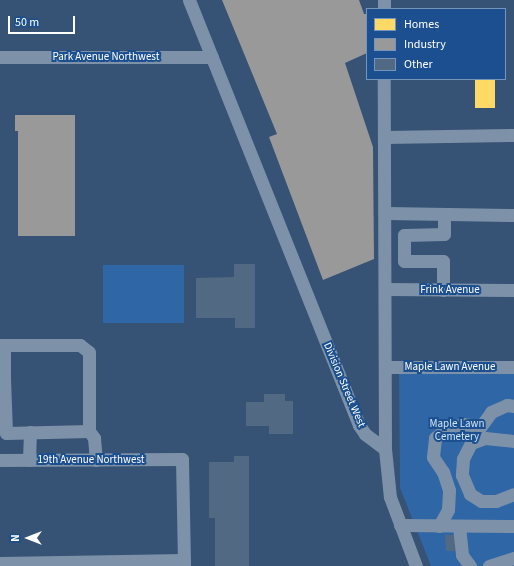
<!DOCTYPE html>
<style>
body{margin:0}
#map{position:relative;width:514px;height:566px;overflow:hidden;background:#365274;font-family:"Source Sans 3",sans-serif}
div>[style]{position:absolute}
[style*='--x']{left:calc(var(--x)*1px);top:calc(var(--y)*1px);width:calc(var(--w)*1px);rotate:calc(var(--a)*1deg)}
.green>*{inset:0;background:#2f66a5}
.homes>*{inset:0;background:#ffd966}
.industry>*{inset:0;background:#999}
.building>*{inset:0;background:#526984}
.minor>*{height:13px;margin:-6.5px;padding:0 6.5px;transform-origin:6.5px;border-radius:6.5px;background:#7d92a8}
span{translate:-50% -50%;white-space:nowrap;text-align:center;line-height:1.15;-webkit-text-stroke:4px #1b4f8f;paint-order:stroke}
.street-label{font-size:11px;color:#fff}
.park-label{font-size:11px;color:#cfe3fa}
.legend{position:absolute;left:366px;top:8px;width:140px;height:72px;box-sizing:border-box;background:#1b4f8f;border:1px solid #7695bc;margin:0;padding:5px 7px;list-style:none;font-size:12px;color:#fff}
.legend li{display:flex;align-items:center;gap:8px;height:20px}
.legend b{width:20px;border:1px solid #7695bc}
.north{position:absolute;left:8px;top:518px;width:40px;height:40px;-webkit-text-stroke:3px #1b4f8f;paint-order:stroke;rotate:270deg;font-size:11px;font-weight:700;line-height:16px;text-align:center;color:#fff}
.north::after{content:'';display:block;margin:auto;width:14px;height:18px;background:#fff;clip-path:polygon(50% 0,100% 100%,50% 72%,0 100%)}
.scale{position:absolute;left:8px;top:16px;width:67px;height:18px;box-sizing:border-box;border:2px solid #fff;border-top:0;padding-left:5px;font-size:12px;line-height:14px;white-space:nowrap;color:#fff;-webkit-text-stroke:3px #1b4f8f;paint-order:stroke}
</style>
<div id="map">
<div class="green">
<i style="clip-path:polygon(103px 265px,184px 265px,184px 323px,103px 323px)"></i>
<i style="clip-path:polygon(399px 373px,514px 374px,514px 566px,431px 566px,400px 488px)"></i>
</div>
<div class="homes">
<i style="clip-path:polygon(475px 79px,495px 79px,495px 108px,475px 108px)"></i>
</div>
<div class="industry">
<i style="clip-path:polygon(222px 0,359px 0,364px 14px,367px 14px,367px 53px,345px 63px,373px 147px,374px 259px,323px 280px,269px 137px,277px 134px)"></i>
<i style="clip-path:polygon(15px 115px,75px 115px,75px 236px,18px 236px,18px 131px,15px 131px)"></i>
</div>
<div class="building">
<i style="clip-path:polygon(234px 264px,255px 264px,255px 328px,235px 328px,235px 318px,196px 318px,196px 278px,234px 277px)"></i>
<i style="clip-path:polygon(264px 394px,285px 394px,285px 401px,293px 401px,293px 434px,269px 434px,269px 426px,246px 426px,246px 402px,264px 402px)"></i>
<i style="clip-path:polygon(234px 456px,249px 456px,249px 566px,215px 566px,215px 518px,209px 518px,209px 462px,234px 462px)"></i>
<i style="clip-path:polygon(445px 535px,455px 535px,455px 551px,446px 551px)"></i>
</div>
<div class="minor">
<i style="--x:189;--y:0;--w:458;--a:68.2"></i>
<i style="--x:359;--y:425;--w:11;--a:56"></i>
<i style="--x:365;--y:434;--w:25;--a:37"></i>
<i style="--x:385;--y:449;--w:370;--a:-90.2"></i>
<i style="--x:384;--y:0;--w:9;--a:90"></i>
<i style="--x:0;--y:57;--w:212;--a:0"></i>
<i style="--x:385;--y:137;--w:129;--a:-0.9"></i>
<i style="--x:386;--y:213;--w:128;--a:0.9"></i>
<i style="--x:387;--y:289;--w:127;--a:0.5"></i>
<i style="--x:443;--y:290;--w:29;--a:-90"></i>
<i style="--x:443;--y:261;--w:39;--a:180"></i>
<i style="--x:404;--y:261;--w:26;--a:-90"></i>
<i style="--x:404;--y:235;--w:40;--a:-1.4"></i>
<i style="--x:444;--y:234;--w:20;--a:-90"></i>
<i style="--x:0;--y:345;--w:80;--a:0"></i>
<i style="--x:80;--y:345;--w:11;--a:38"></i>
<i style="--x:89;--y:352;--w:79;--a:90"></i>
<i style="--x:89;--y:431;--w:83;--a:178.6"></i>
<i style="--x:6;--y:433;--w:55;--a:-92.1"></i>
<i style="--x:4;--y:378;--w:4;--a:180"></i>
<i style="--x:387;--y:367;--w:127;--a:0"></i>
<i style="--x:4;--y:378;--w:33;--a:-90"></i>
<i style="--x:89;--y:431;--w:9;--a:54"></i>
<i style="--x:94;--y:438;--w:22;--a:85"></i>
<i style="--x:476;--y:433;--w:26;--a:-54"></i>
<i style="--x:491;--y:412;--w:17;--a:-24"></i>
<i style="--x:507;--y:405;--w:7;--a:8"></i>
<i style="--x:514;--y:441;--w:29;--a:-174"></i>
<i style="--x:485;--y:438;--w:15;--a:160"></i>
<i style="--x:471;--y:443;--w:18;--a:117"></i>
<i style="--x:463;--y:459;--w:16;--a:94"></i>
<i style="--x:462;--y:475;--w:21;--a:67"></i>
<i style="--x:470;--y:494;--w:13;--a:32"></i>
<i style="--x:481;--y:501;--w:15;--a:0"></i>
<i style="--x:496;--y:501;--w:19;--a:-21"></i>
<i style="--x:385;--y:449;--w:48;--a:84.1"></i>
<i style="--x:390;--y:497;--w:74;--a:69.4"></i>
<i style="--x:0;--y:460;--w:182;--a:-0.3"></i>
<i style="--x:182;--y:459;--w:107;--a:88.9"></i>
<i style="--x:29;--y:460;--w:28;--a:-88"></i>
<i style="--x:400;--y:525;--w:114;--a:0.5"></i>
<i style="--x:439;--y:526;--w:18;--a:-61"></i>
<i style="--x:448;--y:510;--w:20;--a:-87"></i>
<i style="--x:449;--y:490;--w:19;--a:-108"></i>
<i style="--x:443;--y:472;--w:18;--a:-124"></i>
<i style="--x:433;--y:457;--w:19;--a:-84"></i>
<i style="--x:435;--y:438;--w:17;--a:-40"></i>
<i style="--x:448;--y:427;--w:14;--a:-12"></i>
<i style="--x:462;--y:424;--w:18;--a:6"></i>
<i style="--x:459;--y:526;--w:29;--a:84"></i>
<i style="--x:462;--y:555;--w:14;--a:54"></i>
<i style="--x:0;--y:563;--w:184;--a:-0.9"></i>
<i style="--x:489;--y:566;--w:26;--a:-18"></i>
</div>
<div class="street-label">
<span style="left:106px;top:57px">Park Avenue Northwest</span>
<span style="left:450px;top:290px">Frink Avenue</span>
<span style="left:450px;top:367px">Maple Lawn Avenue</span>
<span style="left:344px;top:385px;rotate:67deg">Division Street West</span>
<span style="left:91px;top:460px">19th Avenue Northwest</span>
</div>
<div class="park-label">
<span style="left:457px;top:431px">Maple Lawn<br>Cemetery</span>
</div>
<ul class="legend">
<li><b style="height:11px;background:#ffd966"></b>Homes</li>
<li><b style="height:11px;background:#999"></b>Industry</li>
<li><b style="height:11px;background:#526984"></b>Other</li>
</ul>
<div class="north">N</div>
<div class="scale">50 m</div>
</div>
